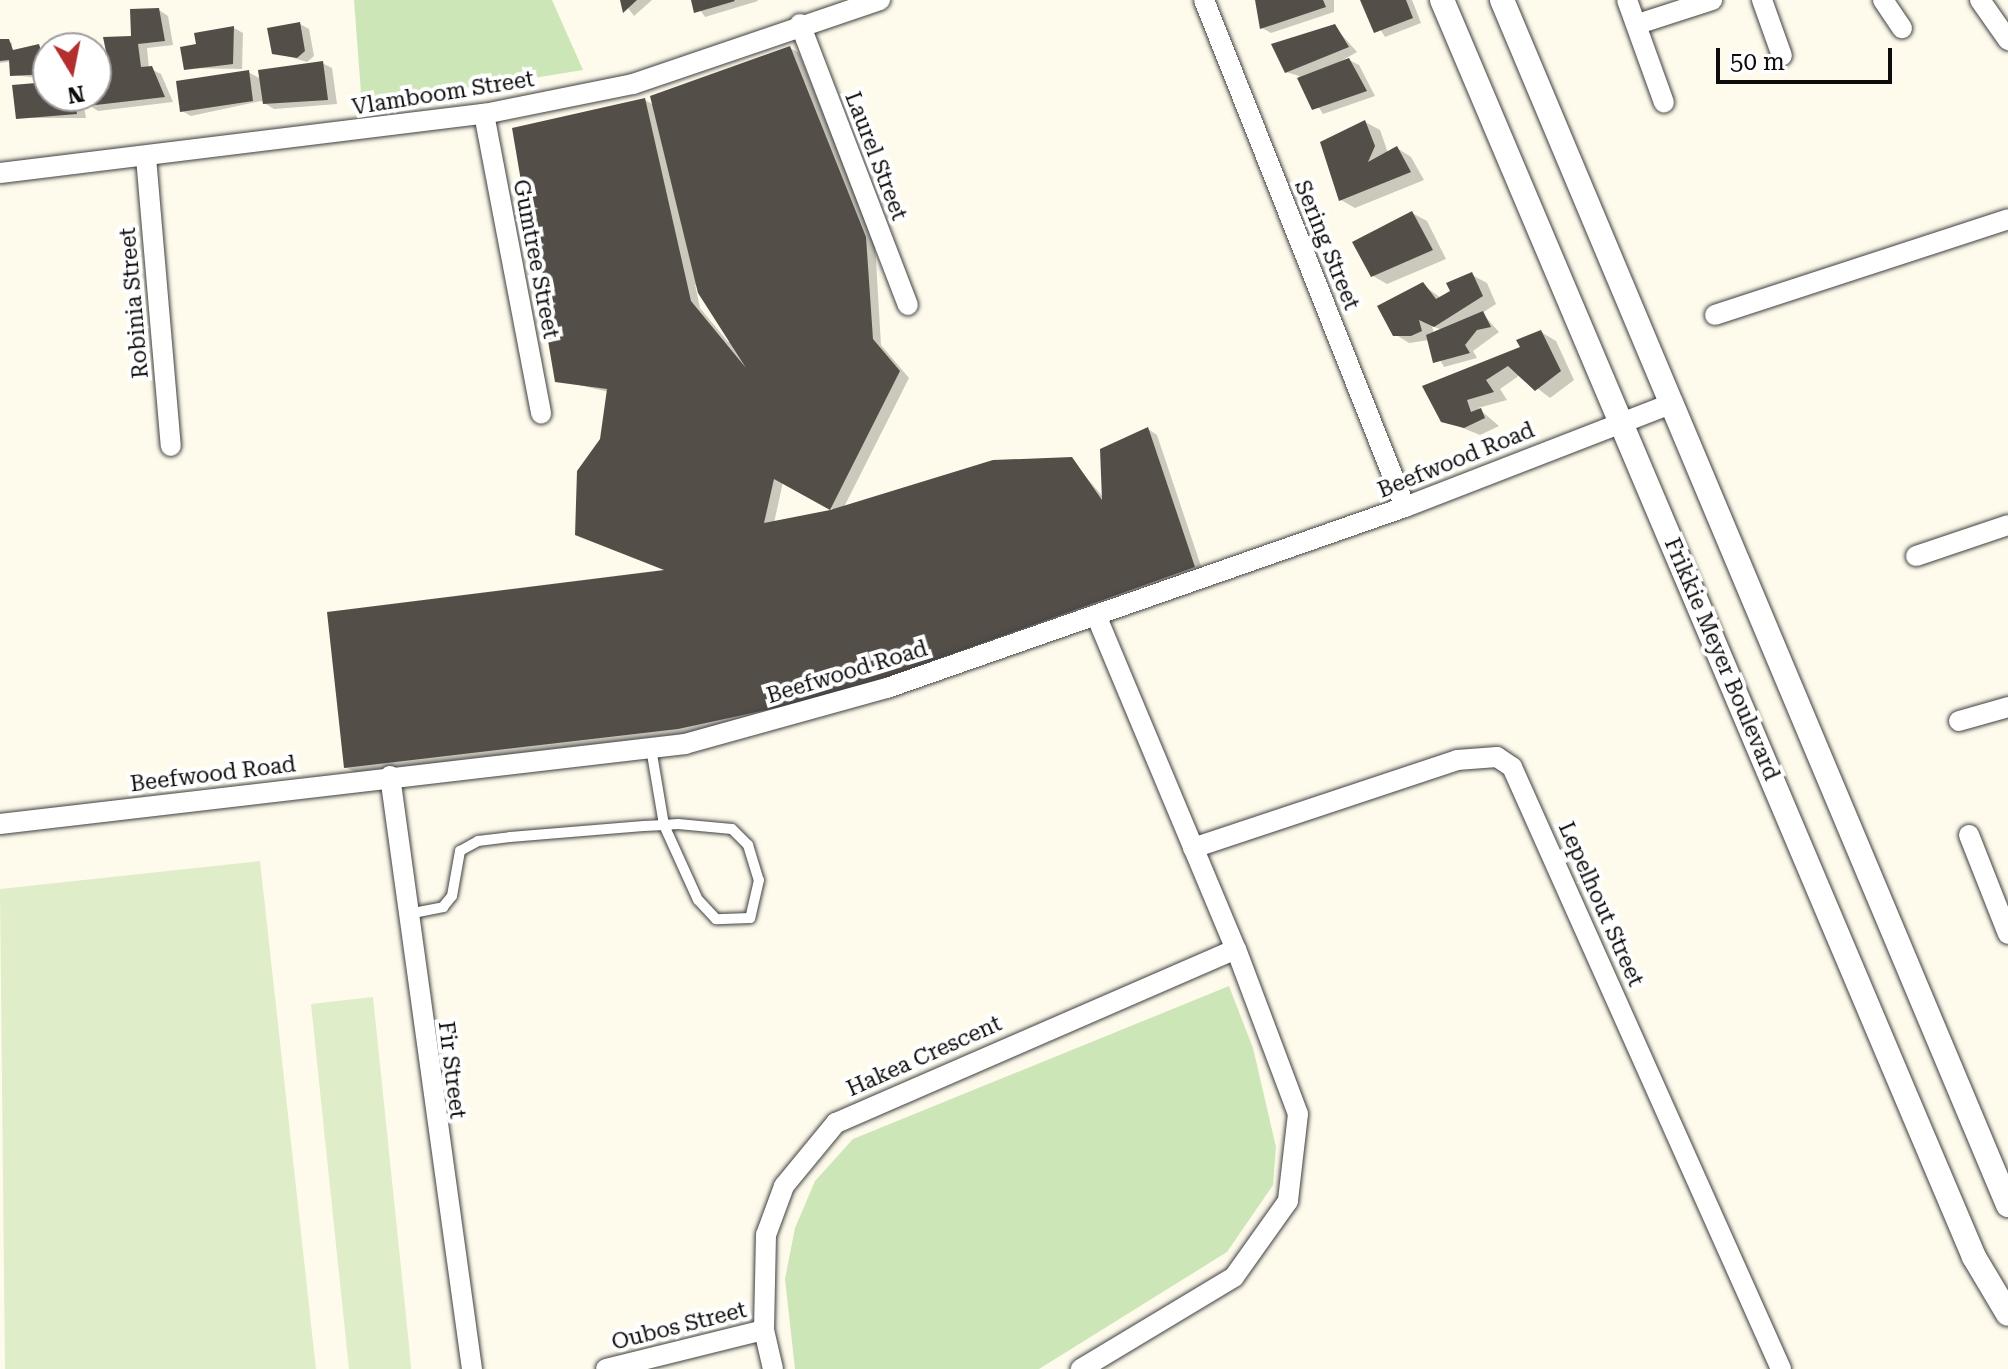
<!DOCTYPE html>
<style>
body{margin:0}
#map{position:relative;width:2008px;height:1369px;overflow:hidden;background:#fefbec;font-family:"Roboto Serif",serif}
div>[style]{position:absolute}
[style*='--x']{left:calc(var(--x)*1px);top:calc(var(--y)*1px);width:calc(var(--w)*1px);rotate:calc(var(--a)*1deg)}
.green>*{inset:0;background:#cde6b8}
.pitch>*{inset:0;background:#dfedc9}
.shadow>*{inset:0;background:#0003}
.building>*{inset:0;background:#544e49}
.roads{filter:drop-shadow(0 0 2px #3f3f3f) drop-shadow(0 0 2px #3f3f3f)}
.service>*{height:10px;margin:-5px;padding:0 5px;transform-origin:5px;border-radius:5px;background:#fff}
.minor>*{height:20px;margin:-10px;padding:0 10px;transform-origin:10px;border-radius:10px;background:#fff}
.tertiary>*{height:24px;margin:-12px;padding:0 12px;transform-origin:12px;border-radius:12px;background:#fff}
span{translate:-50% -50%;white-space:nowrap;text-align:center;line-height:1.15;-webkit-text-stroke:8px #fff;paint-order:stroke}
.street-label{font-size:22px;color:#0c0c0c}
.north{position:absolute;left:32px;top:32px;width:80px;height:80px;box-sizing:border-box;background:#fff;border:2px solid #9e9e9e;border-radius:50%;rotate:170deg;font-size:22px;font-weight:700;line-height:32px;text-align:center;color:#0c0c0c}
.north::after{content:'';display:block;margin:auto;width:28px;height:36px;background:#b32e2d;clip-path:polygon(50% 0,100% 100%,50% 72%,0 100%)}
.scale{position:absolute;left:1716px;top:48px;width:176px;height:36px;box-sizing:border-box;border:4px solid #0c0c0c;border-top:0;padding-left:10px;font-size:24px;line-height:28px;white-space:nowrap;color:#0c0c0c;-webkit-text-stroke:6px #fff;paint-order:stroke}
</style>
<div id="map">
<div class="green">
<i style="clip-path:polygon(354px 0,552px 0,583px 70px,362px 106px)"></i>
<i style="clip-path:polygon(1229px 986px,1253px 1048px,1276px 1147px,1273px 1185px,1227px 1252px,1039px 1369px,795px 1369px,785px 1279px,795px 1228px,815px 1181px,853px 1139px)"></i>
</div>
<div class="pitch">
<i style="clip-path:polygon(260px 861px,316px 1369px,5px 1369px,0 889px)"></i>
<i style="clip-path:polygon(373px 997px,409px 1345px,411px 1369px,349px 1369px,323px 1120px,311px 1004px)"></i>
</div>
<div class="shadow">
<i style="clip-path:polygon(622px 0,652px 0,634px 16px)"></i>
<i style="clip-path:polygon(693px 0,757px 0,758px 1px,705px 17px)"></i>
<i style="clip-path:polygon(1257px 0,1334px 0,1334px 12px,1271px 33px,1262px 28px)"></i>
<i style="clip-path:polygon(1362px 0,1412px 0,1421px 23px,1385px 37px)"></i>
<i style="clip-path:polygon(159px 10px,168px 16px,173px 45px,147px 48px,149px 68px,161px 74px,173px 102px,98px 111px,89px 105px,96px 74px,112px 73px)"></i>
<i style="clip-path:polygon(300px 24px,309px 29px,314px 56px,307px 62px,274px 52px)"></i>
<i style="clip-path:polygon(1334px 26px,1357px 52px,1329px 68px,1349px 60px,1359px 65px,1375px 96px,1323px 114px,1299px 76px,1286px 72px)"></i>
<i style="clip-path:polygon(234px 28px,243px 33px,242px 69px,186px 68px,198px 45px)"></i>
<i style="clip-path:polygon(0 39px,12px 43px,12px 52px,48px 52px,48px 79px,12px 75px,14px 61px,0 63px)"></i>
<i style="clip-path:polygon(evenodd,790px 48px,799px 53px,875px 244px,881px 345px,909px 378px,843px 509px,1071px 459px,1103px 497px,1148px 429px,1157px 435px,1203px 572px,892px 683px,688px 733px,355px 772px,345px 767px,668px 572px,602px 440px,609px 392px,557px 380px,645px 100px,654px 105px,790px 48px,695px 284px,730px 341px,728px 342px,700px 308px,695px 284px,790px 48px,783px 482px,836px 511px,774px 523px,783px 482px)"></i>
<i style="clip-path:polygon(322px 63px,332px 68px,337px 104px,274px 109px,261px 101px,191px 116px,182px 111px,248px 72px,261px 79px)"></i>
<i style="clip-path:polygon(48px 83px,48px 96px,82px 96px,86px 118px,18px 118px)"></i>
<i style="clip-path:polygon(1365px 122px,1380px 130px,1388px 153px,1397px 148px,1411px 157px,1424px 180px,1355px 208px,1341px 200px)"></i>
<i style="clip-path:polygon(1412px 213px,1427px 221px,1446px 259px,1387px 284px,1373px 276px)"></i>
<i style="clip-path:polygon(evenodd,1472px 275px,1487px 283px,1496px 304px,1482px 313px,1499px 332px,1473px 351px,1477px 358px,1444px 367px,1429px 340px,1409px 343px,1395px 334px,1423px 285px,1441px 298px,1472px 275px,1432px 326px,1442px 330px,1434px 334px,1432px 326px)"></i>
<i style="clip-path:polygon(1541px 332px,1556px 341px,1574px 380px,1550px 398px,1520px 375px,1500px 389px,1507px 400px,1478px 408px,1499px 426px,1480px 435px,1443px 420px,1425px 387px,1522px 348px)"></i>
</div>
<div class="building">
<i style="clip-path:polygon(620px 0,637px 0,623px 13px)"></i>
<i style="clip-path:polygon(691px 0,734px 0,735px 1px,694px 13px)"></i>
<i style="clip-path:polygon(1255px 0,1323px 0,1326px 7px,1260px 29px)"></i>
<i style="clip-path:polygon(1360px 0,1406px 0,1413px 18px,1374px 33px)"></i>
<i style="clip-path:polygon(159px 8px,165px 41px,138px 44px,141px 67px,152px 66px,165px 97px,87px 106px,86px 96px,96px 96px,96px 72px,110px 71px,103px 37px,131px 36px,130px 9px)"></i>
<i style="clip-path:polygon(300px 22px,305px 51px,297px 58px,272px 54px,267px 28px)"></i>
<i style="clip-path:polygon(1335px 24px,1349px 47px,1285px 73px,1271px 44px)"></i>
<i style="clip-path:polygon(234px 26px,233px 64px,184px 70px,180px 47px,196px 44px,194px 33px)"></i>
<i style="clip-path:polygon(0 39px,9px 39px,13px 50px,39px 44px,48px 74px,10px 76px,9px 60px,0 61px)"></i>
<i style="clip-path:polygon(790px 46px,866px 237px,873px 339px,900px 371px,830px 510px,774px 479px,764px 523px,830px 510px,993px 460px,1072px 457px,1102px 500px,1100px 449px,1148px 427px,1195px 567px,882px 679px,785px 706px,678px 729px,344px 768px,327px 612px,664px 570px,575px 535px,577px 471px,600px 439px,607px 389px,555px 382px,512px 128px,645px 98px,691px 301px,746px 368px,698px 293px,650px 96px)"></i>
<i style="clip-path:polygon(1349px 58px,1367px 91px,1312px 110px,1297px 78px)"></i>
<i style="clip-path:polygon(323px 61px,328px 100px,263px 104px,258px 70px)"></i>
<i style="clip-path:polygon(249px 70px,253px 101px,180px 112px,176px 81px)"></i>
<i style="clip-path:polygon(48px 82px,48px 96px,74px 96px,77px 114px,16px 119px,12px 85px)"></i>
<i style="clip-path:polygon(1365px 120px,1375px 146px,1368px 162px,1397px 146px,1411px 172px,1339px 201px,1320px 142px)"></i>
<i style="clip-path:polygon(1412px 211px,1433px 250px,1371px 277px,1352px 242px)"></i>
<i style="clip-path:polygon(1472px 272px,1483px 296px,1434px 327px,1419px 320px,1422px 331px,1411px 336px,1393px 336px,1377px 306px,1423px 282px,1436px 299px,1450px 291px,1446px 283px)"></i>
<i style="clip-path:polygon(1483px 311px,1491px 327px,1477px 330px,1465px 345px,1470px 353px,1433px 363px,1426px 335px)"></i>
<i style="clip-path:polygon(1541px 330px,1561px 371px,1535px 391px,1508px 366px,1486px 380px,1494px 392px,1467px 400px,1471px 412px,1481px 408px,1485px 418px,1464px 428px,1441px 422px,1422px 386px,1520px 347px,1516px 340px)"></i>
</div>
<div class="roads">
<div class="service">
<i style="--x:408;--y:914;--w:36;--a:-11"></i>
<i style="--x:443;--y:907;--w:14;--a:-51"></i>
<i style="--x:452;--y:896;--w:46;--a:-79.9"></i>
<i style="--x:460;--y:851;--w:21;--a:-29"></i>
<i style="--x:478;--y:841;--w:32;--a:-7"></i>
<i style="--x:510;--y:837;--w:134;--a:-4.7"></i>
<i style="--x:644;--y:826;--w:20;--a:-3"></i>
<i style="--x:664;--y:825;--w:14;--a:-4"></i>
<i style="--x:678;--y:824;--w:54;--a:5.3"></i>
<i style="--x:732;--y:829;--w:23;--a:45"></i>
<i style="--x:748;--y:845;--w:37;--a:73"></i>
<i style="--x:759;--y:880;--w:39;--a:103"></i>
<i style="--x:750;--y:918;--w:34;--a:178"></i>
<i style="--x:716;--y:919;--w:26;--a:-133"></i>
<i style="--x:698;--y:900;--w:82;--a:-114.4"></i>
<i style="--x:664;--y:825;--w:78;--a:-99.6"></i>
</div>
<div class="minor">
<i style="--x:1204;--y:0;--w:545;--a:68.37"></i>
<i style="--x:1627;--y:0;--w:109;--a:70.2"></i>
<i style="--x:1762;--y:0;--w:59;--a:70.3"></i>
<i style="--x:1883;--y:0;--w:34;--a:56"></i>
<i style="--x:1980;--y:0;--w:49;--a:55"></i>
<i style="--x:800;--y:24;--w:301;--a:69"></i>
<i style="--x:1638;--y:24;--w:78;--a:-18"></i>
<i style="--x:484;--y:114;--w:305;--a:79.2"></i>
<i style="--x:146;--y:157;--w:290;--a:85.1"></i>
<i style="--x:0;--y:173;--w:488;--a:-7"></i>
<i style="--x:484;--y:114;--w:152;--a:-11.4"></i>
<i style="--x:633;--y:84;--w:261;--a:-18.8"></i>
<i style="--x:1715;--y:315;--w:308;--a:-18.1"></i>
<i style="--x:1916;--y:556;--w:97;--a:-18.6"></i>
<i style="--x:1096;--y:615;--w:362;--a:67.3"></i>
<i style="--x:1959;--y:721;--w:51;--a:-15.9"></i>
<i style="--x:390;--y:776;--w:599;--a:82.13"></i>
<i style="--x:0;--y:824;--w:690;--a:-6.66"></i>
<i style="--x:685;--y:744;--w:210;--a:-15.5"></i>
<i style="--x:887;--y:688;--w:549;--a:-19.26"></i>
<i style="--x:1405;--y:507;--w:282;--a:-21.2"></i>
<i style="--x:1969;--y:835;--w:106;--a:68.5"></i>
<i style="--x:1193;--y:848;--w:278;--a:-18.4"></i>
<i style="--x:1457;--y:760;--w:40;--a:-4.3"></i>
<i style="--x:1497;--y:757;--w:18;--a:34"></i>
<i style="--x:1512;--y:767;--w:659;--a:65.92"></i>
<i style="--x:606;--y:1369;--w:163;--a:-13.9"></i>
<i style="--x:773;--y:1369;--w:40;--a:-103"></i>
<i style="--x:764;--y:1330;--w:95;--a:-88.8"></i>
<i style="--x:766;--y:1235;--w:52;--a:-69.8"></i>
<i style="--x:784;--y:1186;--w:82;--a:-50.5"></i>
<i style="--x:836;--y:1123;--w:436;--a:-23.5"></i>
<i style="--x:1236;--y:949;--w:176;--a:69.4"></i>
<i style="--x:1298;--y:1114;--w:88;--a:96.6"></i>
<i style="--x:1288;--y:1201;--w:93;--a:125.4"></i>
<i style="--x:1234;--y:1277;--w:179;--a:149"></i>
</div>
<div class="tertiary">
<i style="--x:1442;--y:0;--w:1365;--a:67.06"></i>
<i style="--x:1974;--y:1257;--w:66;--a:59.2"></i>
<i style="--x:1502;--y:0;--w:1307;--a:67.22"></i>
</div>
</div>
<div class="street-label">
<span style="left:443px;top:93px;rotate:-9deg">Vlamboom Street</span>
<span style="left:876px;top:156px;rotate:69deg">Laurel Street</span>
<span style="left:1327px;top:245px;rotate:68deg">Sering Street</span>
<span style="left:536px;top:259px;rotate:79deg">Gumtree Street</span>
<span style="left:134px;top:303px;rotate:-95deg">Robinia Street</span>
<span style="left:1456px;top:460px;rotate:-22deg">Beefwood Road</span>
<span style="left:1722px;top:659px;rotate:67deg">Frikkie Meyer Boulevard</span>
<span style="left:847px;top:672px;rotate:-17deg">Beefwood Road</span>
<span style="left:213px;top:774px;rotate:-7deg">Beefwood Road</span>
<span style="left:1601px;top:904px;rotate:66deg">Lepelhout Street</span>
<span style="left:924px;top:1056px;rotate:-24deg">Hakea Crescent</span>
<span style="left:452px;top:1070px;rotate:83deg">Fir Street</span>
<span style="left:679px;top:1326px;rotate:-14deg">Oubos Street</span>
</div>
<div class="north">N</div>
<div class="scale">50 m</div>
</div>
